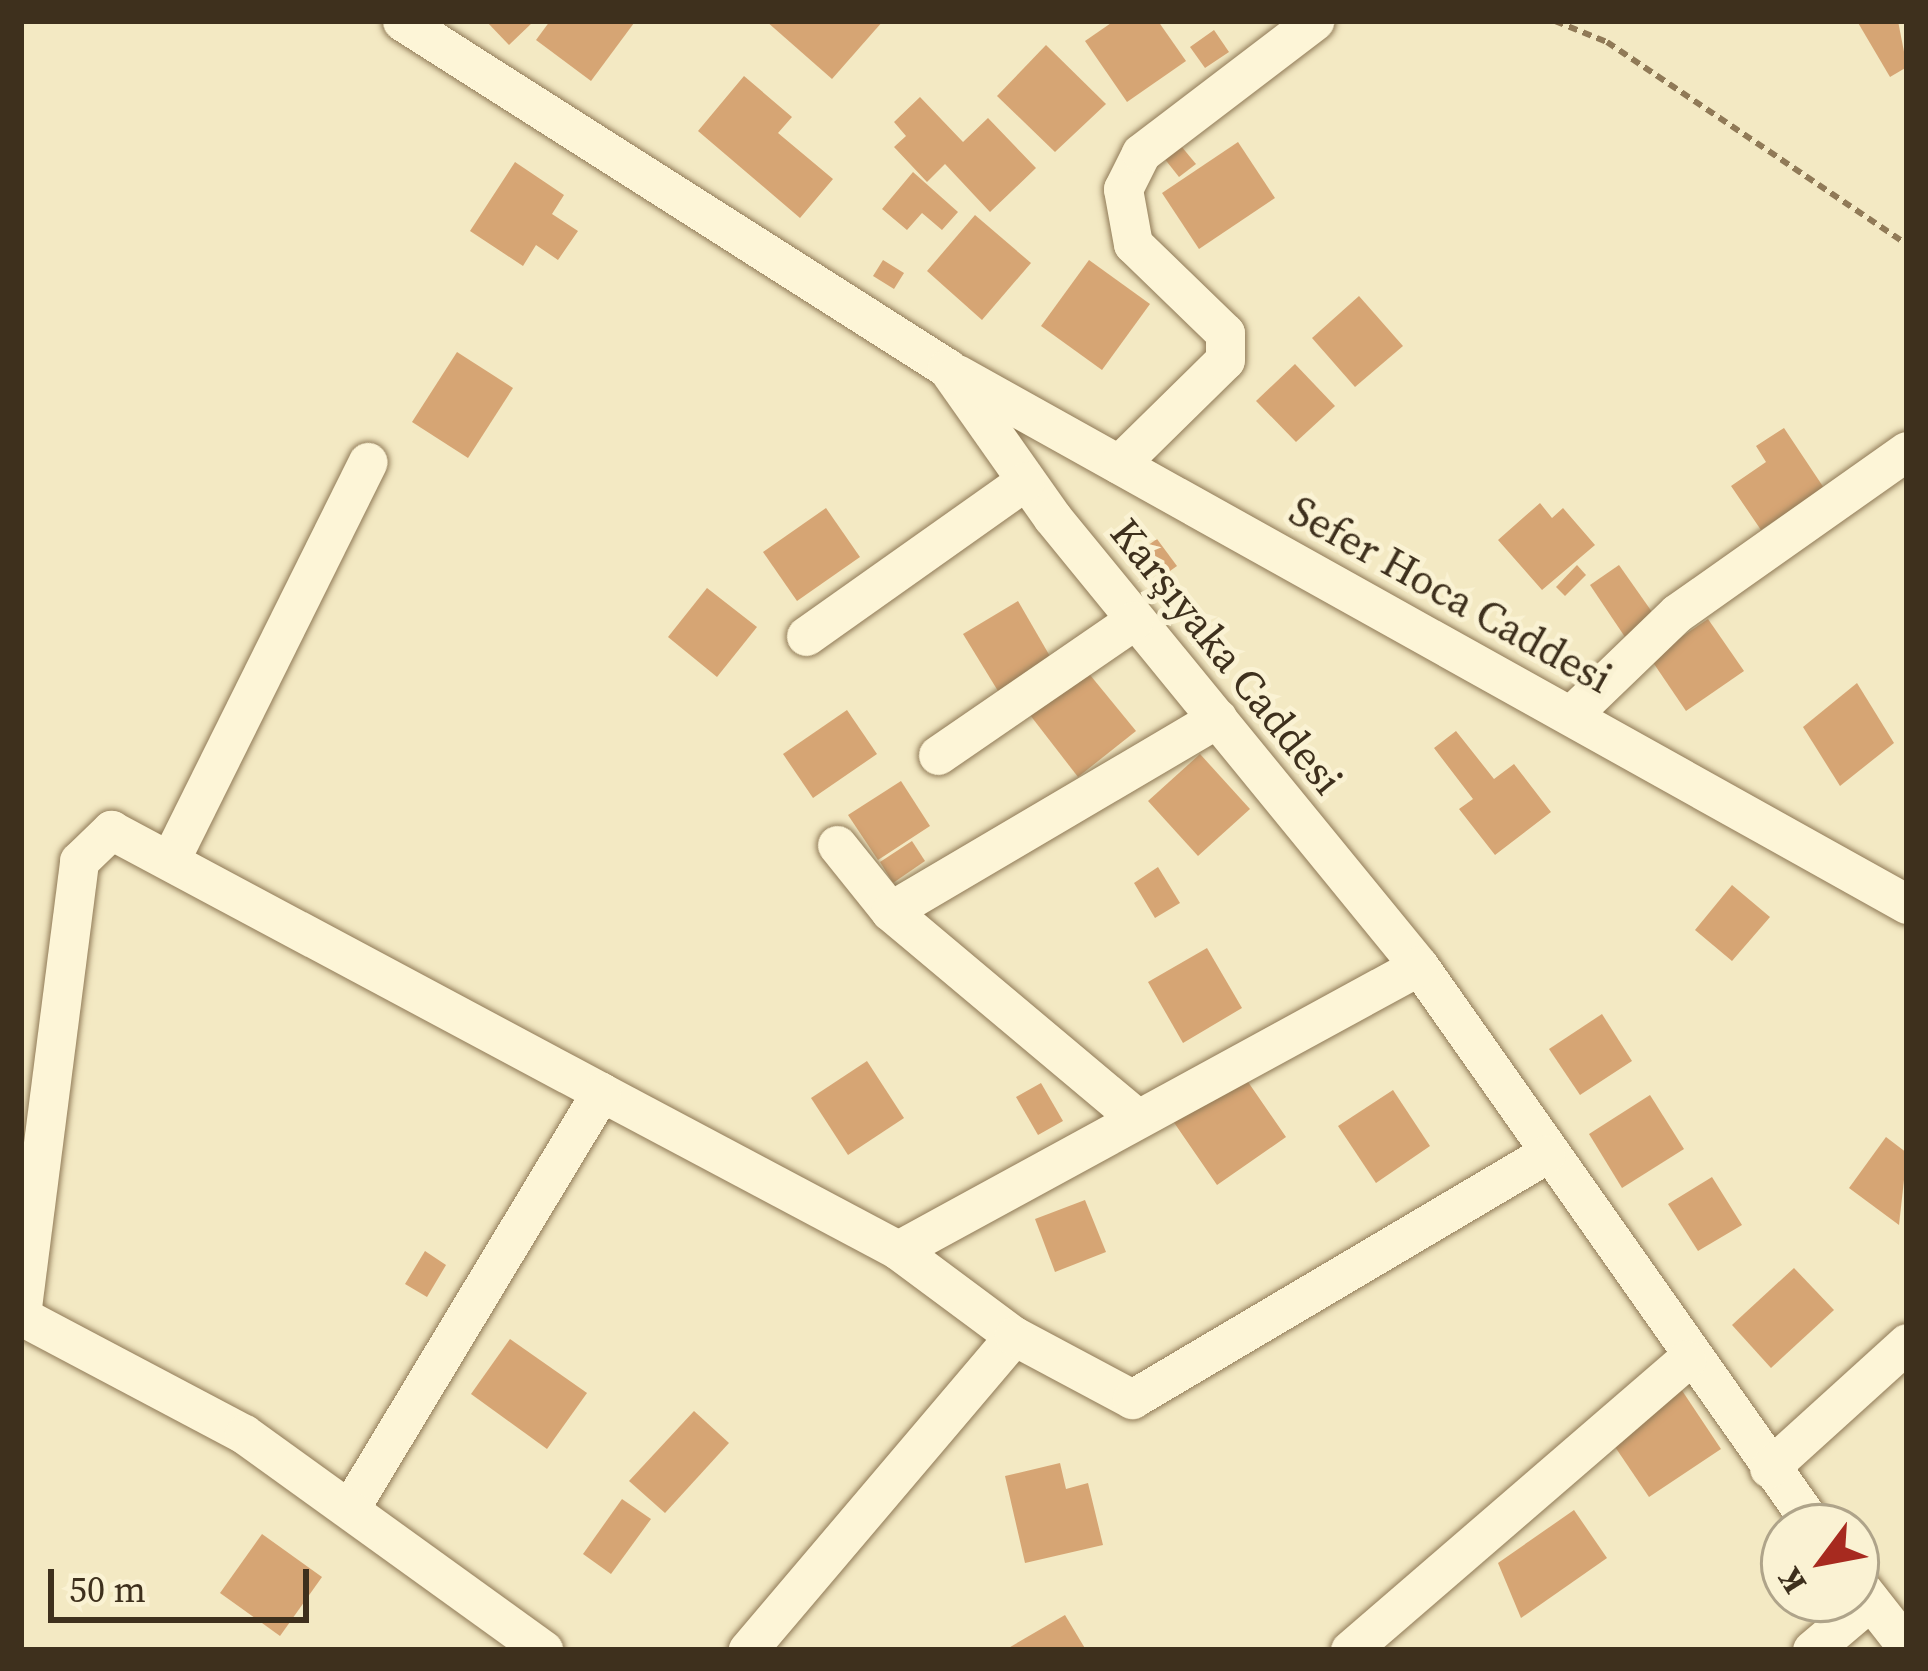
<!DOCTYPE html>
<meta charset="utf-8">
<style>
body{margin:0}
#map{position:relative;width:1928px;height:1671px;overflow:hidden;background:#f3e9c3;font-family:"Source Serif 4",serif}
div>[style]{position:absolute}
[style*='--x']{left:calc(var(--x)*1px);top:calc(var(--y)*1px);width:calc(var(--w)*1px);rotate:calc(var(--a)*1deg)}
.building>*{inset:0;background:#d6a574}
.path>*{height:6px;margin-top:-3px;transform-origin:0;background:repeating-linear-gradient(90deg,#907a57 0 9px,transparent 0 15px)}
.roads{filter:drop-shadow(0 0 3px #907a57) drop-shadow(0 0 3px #907a57)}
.minor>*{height:39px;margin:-19.5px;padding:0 19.5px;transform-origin:19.5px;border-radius:19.5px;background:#fdf5d7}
span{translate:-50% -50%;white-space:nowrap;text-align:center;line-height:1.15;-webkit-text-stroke:10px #faf2d3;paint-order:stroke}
.street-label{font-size:42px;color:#3e301d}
.frame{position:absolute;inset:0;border:24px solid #3e301d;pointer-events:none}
.north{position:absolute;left:1760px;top:1503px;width:120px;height:120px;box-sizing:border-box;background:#faf2d3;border:3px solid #afa48a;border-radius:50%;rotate:238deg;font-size:33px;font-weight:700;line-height:48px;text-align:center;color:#3e301d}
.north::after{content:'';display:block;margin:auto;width:42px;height:54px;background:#a72a1f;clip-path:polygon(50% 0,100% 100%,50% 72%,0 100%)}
.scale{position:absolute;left:48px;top:1569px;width:261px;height:54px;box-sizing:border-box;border:6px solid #3e301d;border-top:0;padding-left:15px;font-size:36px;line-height:42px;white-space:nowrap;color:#3e301d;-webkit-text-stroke:9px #faf2d3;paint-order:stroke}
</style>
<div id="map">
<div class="building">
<i style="clip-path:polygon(486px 21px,534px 21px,509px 45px)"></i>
<i style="clip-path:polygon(550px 21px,632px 21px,634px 23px,591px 81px,536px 40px)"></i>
<i style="clip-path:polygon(766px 21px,883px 21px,832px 79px)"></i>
<i style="clip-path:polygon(1114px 21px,1158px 21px,1186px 61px,1127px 102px,1085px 41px)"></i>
<i style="clip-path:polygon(1857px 21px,1898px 21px,1907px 67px,1890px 77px)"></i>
<i style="clip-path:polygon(1214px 30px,1229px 52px,1205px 68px,1190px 47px)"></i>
<i style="clip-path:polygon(1046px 45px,1106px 104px,1055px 152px,997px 96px)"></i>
<i style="clip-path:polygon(744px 76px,792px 117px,778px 133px,833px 179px,800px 218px,698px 131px)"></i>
<i style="clip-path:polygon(920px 97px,963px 142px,988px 118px,1036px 168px,990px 212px,945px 164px,927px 182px,894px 147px,906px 136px,894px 122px)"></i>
<i style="clip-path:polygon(1176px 140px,1196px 164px,1179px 177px,1160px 153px)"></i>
<i style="clip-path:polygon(1238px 142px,1275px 198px,1199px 249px,1162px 193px)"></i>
<i style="clip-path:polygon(515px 162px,564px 195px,552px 214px,578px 231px,558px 260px,536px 245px,523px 266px,470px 231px)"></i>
<i style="clip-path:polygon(913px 172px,958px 212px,942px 230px,922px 213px,907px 230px,882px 209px)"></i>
<i style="clip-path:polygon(975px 215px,1031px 263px,982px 320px,927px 271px)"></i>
<i style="clip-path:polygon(883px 260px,904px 273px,894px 289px,873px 276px)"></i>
<i style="clip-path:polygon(1089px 260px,1150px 304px,1102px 370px,1041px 326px)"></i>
<i style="clip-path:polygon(1359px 296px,1403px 346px,1355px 387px,1312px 338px)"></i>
<i style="clip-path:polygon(457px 352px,513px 388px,468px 458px,412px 422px)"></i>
<i style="clip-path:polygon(1295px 364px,1335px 406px,1296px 442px,1256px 401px)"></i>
<i style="clip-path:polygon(1784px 428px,1824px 488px,1761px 530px,1731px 486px,1766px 462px,1756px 446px)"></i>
<i style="clip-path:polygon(1540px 503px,1552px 518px,1563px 508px,1595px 545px,1542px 590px,1498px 540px)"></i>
<i style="clip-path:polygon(826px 508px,860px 557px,797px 601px,763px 552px)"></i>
<i style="clip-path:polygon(1157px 539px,1177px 566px,1160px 578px,1141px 550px)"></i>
<i style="clip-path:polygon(1577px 565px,1586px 575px,1565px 596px,1556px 587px)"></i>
<i style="clip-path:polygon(1619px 565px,1657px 619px,1627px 640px,1590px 585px)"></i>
<i style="clip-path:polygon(707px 588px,757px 627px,717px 677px,668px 637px)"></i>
<i style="clip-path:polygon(1018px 601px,1051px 658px,998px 691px,963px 634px)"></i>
<i style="clip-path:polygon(1708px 619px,1744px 671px,1686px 711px,1650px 658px)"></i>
<i style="clip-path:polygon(1086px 670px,1136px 731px,1078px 777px,1030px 715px)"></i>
<i style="clip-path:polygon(1857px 683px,1894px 743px,1840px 786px,1803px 727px)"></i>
<i style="clip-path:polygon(847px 710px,877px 754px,813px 798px,783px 754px)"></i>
<i style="clip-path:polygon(1456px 731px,1494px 779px,1514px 764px,1551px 812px,1495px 855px,1459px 809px,1473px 799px,1434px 748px)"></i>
<i style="clip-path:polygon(1200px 754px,1250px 809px,1198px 856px,1148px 801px)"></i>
<i style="clip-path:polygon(901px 781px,930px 826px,878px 860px,848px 815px)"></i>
<i style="clip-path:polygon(912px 841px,925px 861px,893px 883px,880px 862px)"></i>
<i style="clip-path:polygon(1158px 867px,1180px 903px,1155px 918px,1134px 883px)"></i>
<i style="clip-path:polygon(1732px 885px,1770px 917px,1732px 961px,1695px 930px)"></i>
<i style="clip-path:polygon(1207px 948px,1242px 1008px,1183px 1043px,1148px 982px)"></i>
<i style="clip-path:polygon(1602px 1014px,1632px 1061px,1580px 1095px,1549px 1049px)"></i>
<i style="clip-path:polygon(867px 1061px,904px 1118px,848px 1155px,811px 1098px)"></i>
<i style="clip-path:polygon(1246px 1079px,1286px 1137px,1217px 1185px,1164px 1108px,1199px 1084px,1212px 1102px)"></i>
<i style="clip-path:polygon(1041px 1083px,1063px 1121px,1038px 1135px,1016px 1097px)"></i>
<i style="clip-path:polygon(1393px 1090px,1430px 1146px,1376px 1183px,1338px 1126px)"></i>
<i style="clip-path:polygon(1650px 1095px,1684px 1149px,1622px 1188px,1589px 1134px)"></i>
<i style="clip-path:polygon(1886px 1137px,1907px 1153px,1899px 1225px,1849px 1188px)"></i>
<i style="clip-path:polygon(1712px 1177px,1742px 1225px,1698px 1251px,1668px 1204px)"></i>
<i style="clip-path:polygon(1085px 1200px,1106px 1252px,1055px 1272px,1035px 1219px)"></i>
<i style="clip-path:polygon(425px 1251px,446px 1265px,427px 1297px,405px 1284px)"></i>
<i style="clip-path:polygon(1794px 1268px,1834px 1310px,1771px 1368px,1732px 1325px)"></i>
<i style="clip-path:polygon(510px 1339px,587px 1393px,547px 1449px,471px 1394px)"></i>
<i style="clip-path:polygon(1681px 1389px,1721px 1449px,1649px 1497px,1609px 1438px)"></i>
<i style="clip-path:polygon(694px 1411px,729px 1443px,665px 1513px,629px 1481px)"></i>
<i style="clip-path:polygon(1060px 1463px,1066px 1489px,1088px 1483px,1103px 1545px,1025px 1563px,1005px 1476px)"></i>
<i style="clip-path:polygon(622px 1499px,651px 1519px,611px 1574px,583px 1554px)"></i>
<i style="clip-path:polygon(1574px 1510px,1607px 1558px,1521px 1618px,1498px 1563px)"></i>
<i style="clip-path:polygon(262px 1534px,322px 1577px,280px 1636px,220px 1593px)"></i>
<i style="clip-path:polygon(1065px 1615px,1086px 1650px,1005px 1650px)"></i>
</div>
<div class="path">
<i style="--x:1555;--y:21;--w:56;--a:22"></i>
<i style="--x:1607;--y:42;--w:362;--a:34"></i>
</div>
<div class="roads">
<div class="minor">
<i style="--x:402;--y:21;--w:646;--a:32.48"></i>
<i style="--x:947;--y:368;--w:182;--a:54.8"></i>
<i style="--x:1052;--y:517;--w:580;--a:50.74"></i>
<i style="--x:1419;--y:966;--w:686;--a:54.85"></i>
<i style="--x:957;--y:374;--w:1088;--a:29.16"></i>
<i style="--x:1119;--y:464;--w:148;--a:-44.5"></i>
<i style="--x:1225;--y:360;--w:27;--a:-90"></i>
<i style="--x:1225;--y:333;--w:128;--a:-135.9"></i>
<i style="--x:1133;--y:244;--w:56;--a:-100.3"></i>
<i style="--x:1123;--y:189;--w:40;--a:-63.4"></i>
<i style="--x:1141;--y:153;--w:218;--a:-37.3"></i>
<i style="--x:806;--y:636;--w:268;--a:-35.3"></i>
<i style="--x:1571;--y:715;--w:147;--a:-43.9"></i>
<i style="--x:1677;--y:613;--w:281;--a:-35.2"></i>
<i style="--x:938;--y:755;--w:237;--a:-34.5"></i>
<i style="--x:837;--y:845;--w:85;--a:51.2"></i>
<i style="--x:172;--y:856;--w:440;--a:-63.6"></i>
<i style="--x:601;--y:1092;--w:336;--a:28"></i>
<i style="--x:898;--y:1250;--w:144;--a:36.6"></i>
<i style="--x:1014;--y:1336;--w:412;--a:130.3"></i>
<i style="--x:1133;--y:1115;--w:317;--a:-140"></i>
<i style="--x:890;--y:911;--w:380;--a:-30.5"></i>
<i style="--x:898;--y:1250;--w:593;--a:-28.6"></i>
<i style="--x:21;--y:1315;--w:458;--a:-82.7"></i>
<i style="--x:79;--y:861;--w:45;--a:-44.1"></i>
<i style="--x:111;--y:830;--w:556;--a:28.13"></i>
<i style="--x:601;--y:1092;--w:487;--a:121.1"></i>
<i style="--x:21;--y:1316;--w:252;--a:27.9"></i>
<i style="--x:244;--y:1434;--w:369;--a:35.8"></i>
<i style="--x:1014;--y:1336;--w:134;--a:28.1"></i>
<i style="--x:1132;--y:1399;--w:480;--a:-30.6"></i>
<i style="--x:1769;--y:1468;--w:186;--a:-42.2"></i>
<i style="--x:1856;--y:1582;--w:83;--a:51.9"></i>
<i style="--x:1350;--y:1650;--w:444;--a:-40.8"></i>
<i style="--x:1812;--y:1650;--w:76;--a:-40.2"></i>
</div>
</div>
<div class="street-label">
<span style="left:1451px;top:594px;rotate:29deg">Sefer Hoca Caddesi</span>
<span style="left:1227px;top:656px;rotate:51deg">Karşıyaka Caddesi</span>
</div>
<div class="frame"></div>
<div class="north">K</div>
<div class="scale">50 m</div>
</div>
